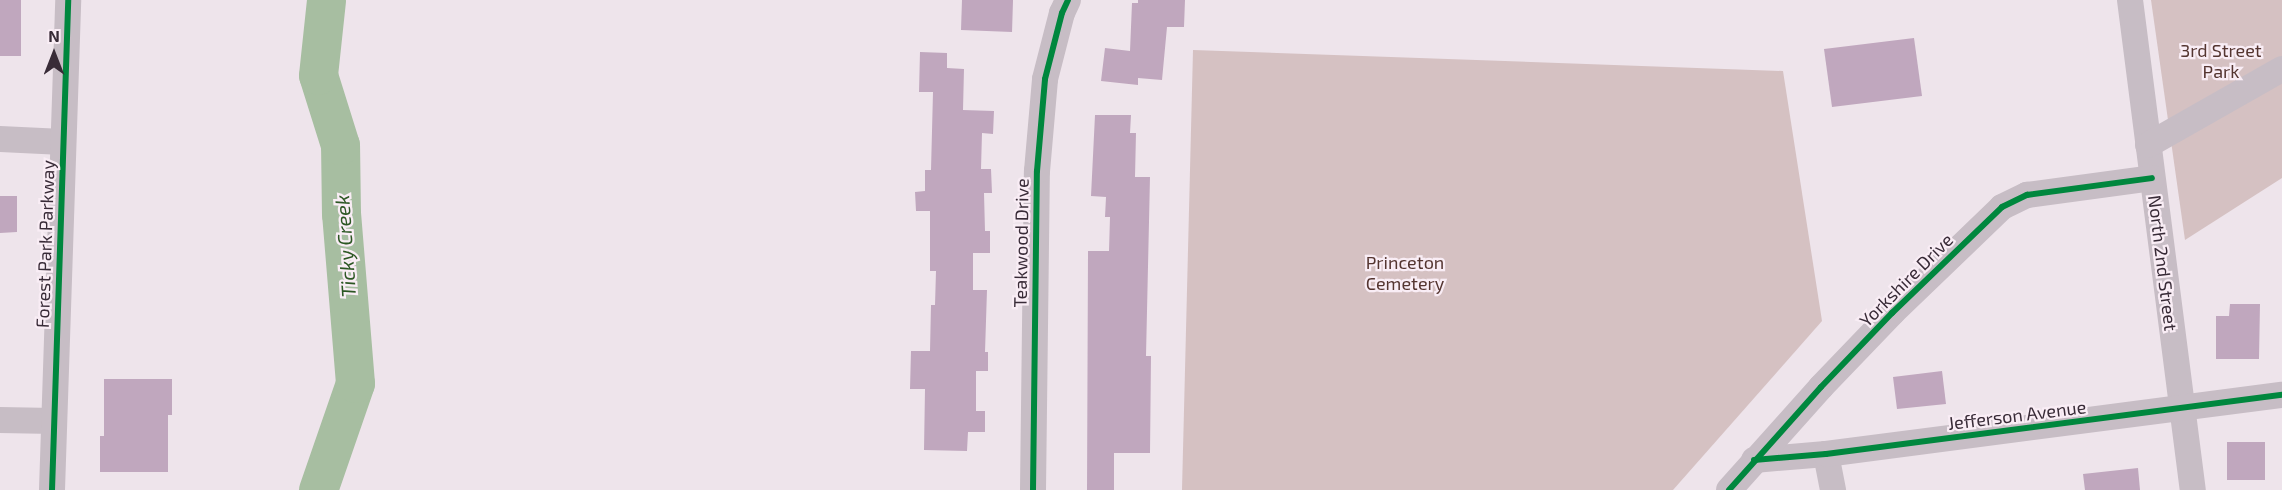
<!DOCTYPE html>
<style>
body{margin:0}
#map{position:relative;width:2282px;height:490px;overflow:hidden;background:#eee4eb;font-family:"Exo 2",sans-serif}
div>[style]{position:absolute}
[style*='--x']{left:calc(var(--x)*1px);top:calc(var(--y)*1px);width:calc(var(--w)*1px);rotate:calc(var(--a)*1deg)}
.green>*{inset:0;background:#d5c1c2}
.river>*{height:39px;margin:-19.5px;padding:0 19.5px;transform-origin:19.5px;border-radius:19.5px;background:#a7bea1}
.building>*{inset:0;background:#c0a7be}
.minor>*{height:26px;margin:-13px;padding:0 13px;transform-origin:13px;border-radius:13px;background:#c7bdc5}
.cycleway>*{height:6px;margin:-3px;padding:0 3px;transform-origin:3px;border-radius:3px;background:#00873e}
span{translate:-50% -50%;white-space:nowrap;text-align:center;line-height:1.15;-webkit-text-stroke:4.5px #f9edf5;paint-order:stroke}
.park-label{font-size:18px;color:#543530}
.street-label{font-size:18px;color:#382b37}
.water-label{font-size:20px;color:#2c5723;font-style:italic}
.north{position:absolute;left:24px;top:24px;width:60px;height:60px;-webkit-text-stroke:4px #f9edf5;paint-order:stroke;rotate:0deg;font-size:16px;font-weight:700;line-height:24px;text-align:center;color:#382b37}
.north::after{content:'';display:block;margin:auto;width:21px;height:27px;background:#382b37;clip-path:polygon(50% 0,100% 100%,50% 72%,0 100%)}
</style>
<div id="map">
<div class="green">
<i style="clip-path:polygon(2151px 0,2282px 0,2282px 178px,2185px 240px)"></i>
<i style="clip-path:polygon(1193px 50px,1783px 71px,1822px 321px,1673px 490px,1182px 490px)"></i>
</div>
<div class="river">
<i style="--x:318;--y:490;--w:113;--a:-70.9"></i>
<i style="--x:355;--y:383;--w:170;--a:-94.7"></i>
<i style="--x:341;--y:214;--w:69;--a:-90.8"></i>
<i style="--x:340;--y:145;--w:73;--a:-107.4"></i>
<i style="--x:318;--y:75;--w:75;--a:-83.9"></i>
</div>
<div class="building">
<i style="clip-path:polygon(0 0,21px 0,21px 56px,0 56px)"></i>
<i style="clip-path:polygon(962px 0,1013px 0,1012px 32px,961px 30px)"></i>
<i style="clip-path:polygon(1138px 0,1185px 0,1184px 27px,1167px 27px,1162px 80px,1138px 78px,1138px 85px,1101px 81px,1105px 48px,1130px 51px,1132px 3px,1138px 3px)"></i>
<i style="clip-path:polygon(1914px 38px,1922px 96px,1832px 107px,1824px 49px)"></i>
<i style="clip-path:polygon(920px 52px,947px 53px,947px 68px,964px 69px,963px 110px,994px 111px,993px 134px,982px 133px,981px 169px,991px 169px,992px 193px,984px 193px,985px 231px,990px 231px,990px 253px,973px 253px,973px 290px,987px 290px,985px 352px,988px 352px,988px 371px,976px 371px,976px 411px,985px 411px,985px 432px,968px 432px,967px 451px,924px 450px,925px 389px,910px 389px,911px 351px,930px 351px,931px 305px,935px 305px,936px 271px,930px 271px,930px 211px,916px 211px,915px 192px,925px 191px,925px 170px,931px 170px,933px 92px,919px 92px)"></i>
<i style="clip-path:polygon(1095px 115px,1131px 115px,1130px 133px,1136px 133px,1135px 177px,1150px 177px,1146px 356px,1151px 356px,1150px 453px,1114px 453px,1114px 490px,1087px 490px,1088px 251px,1109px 251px,1110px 217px,1105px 217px,1106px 197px,1091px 196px)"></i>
<i style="clip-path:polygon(0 196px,17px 196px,17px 232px,0 233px)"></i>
<i style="clip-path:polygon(2230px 304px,2260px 304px,2259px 359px,2216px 359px,2216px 316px,2229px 316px)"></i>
<i style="clip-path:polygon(1942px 371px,1946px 404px,1897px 409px,1893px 377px)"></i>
<i style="clip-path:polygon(104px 379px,172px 379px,172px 415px,168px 415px,168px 472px,100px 472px,100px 436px,104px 436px)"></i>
<i style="clip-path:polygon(2227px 442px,2265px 442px,2265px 480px,2227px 480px)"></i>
<i style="clip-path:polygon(2138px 468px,2140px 490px,2085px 490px,2083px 474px)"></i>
</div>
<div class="minor">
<i style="--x:2130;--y:0;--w:494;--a:82.7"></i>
<i style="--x:0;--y:139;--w:63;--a:2.7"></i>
<i style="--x:2148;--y:145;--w:154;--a:-29.6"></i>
<i style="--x:0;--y:420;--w:54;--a:1.1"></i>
<i style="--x:1826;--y:454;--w:37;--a:79"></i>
<i style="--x:1754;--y:460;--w:72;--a:-4.8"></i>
<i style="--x:1826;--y:454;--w:460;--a:-7.4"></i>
<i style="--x:52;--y:490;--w:490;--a:-88.1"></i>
<i style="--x:1033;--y:490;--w:319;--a:-89.3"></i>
<i style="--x:1037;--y:171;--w:92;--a:-85"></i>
<i style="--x:1045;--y:79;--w:68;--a:-75.6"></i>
<i style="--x:1062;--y:13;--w:14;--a:-65"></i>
<i style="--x:1729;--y:490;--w:138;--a:-48.2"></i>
<i style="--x:1821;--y:387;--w:103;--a:-46.2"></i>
<i style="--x:1892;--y:313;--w:153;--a:-43.9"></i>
<i style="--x:2002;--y:207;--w:28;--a:-26"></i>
<i style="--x:2027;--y:195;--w:126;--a:-7.7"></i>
</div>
<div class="cycleway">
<i style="--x:1754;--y:460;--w:72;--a:-4.8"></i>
<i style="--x:1826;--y:454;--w:460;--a:-7.4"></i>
<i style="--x:52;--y:490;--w:490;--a:-88.1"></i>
<i style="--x:1033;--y:490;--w:319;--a:-89.3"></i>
<i style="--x:1037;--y:171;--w:92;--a:-85"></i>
<i style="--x:1045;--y:79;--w:68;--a:-75.6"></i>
<i style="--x:1062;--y:13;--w:14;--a:-65"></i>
<i style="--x:1729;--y:490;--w:138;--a:-48.2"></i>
<i style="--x:1821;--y:387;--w:103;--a:-46.2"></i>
<i style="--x:1892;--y:313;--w:153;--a:-43.9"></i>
<i style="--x:2002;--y:207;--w:28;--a:-26"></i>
<i style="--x:2027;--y:195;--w:126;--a:-7.7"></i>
</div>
<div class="park-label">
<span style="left:2221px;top:61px">3rd Street<br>Park</span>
<span style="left:1405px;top:273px">Princeton<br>Cemetery</span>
</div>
<div class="street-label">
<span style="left:1021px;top:243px;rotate:-89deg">Teakwood Drive</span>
<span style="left:45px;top:244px;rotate:-88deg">Forest Park Parkway</span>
<span style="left:2163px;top:263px;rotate:83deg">North 2nd Street</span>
<span style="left:1906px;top:280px;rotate:-45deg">Yorkshire Drive</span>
<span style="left:2017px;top:415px;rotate:-7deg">Jefferson Avenue</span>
</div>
<div class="water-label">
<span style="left:345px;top:246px;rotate:-94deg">Ticky Creek</span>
</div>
<div class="north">N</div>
</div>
